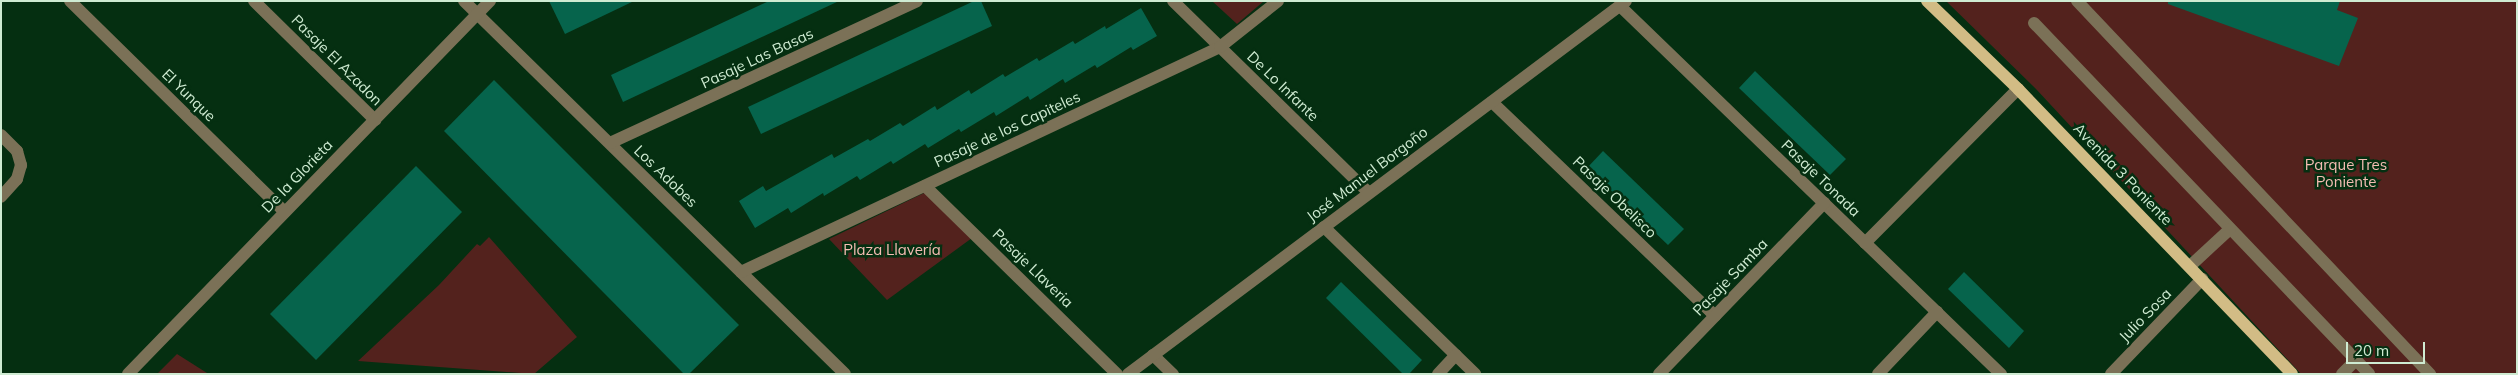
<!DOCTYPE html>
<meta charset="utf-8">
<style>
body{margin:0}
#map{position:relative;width:2518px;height:375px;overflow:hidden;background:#052f11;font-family:Mulish,sans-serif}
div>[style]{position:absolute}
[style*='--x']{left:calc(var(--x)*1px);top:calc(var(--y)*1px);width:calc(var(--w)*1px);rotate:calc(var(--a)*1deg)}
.green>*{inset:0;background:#53221d}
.building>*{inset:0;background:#06644c}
.minor>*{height:12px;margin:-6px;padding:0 6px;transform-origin:6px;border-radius:6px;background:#7b7157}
.major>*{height:12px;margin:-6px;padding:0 6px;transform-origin:6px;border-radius:6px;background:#d2bc85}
span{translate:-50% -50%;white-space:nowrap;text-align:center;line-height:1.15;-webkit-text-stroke:5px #052f11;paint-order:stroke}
.street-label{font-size:15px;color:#cfebd2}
.park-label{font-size:15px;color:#f5bcb3}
.frame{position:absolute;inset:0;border:2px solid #cfebd2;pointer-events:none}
.scale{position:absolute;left:2346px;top:342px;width:79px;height:22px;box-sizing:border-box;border:2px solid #cfebd2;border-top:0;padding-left:6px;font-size:15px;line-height:18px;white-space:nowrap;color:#cfebd2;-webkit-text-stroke:4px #052f11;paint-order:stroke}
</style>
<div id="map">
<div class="green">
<i style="clip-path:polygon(1212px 1px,1264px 1px,1237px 24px)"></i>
<i style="clip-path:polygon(1946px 1px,2517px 1px,2517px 374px,2301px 374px,2036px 89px)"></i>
<i style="clip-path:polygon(926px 192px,972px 238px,887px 300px,829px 239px)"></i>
<i style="clip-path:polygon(489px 237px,577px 337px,534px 374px,358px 361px,439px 285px,477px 244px,480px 246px)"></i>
<i style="clip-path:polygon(177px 354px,207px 373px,207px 374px,157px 374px)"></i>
</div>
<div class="building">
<i style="clip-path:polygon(549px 1px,634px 1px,565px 34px)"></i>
<i style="clip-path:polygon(769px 1px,839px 1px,623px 102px,611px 75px)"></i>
<i style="clip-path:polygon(974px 1px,981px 1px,992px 26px,761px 134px,748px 107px)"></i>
<i style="clip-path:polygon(2168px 1px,2340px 1px,2337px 10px,2358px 18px,2339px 66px,2168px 4px)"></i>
<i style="clip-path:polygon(1141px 8px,1157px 36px,1133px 50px,1131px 47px,1097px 68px,1095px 65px,1065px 83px,1063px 79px,1030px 100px,1028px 96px,996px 116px,994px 112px,961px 132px,959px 129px,928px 148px,925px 144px,893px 164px,891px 161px,860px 180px,857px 176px,824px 196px,823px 193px,791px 213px,788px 208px,755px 228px,739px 201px,763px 186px,766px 191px,832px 154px,834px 158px,868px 139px,870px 141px,900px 123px,903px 126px,935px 106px,937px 110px,969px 90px,971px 94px,1003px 74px,1005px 77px,1037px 58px,1039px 61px,1073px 41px,1075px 44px,1105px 26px,1106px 29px)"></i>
<i style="clip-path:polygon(1755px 71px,1846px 159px,1830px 175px,1739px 88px)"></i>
<i style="clip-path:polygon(494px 80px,739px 325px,689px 374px,684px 374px,444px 131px)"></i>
<i style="clip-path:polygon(1603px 151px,1684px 229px,1668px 245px,1587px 168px)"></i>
<i style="clip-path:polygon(416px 166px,462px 212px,316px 360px,270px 314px)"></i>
<i style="clip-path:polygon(1964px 272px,2024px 331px,2009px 348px,1948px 289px)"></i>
<i style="clip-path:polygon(1341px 282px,1422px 360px,1409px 374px,1403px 374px,1326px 298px)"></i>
</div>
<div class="minor">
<i style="--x:70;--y:1;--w:301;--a:44.5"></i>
<i style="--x:254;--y:1;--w:170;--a:44.5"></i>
<i style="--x:464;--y:1;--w:533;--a:44.39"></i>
<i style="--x:1173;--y:1;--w:274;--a:44.4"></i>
<i style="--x:2077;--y:1;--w:514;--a:46.58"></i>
<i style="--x:1620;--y:6;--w:530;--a:44.01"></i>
<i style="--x:2034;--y:23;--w:485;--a:46.3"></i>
<i style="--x:1492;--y:102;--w:309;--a:43.8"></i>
<i style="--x:1;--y:135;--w:23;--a:45"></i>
<i style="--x:17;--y:151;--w:15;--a:74"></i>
<i style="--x:21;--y:165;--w:15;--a:106"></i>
<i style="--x:17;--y:179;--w:24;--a:132"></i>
<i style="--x:610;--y:143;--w:338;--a:-24.8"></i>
<i style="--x:925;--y:186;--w:269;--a:44.4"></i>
<i style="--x:1324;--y:227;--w:211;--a:44.2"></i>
<i style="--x:1865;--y:243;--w:217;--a:-45.2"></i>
<i style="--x:2190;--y:266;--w:54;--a:-42.8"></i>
<i style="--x:741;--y:272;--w:529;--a:-25.16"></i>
<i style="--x:1220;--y:47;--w:74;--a:-38.4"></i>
<i style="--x:1153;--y:355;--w:28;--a:44"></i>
<i style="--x:128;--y:374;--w:520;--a:-45.86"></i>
<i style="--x:1128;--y:374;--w:622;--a:-36.83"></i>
<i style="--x:1438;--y:374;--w:26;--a:-47"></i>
<i style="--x:1659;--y:374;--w:238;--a:-46"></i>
<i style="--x:1878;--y:374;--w:86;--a:-46.4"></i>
<i style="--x:2111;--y:374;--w:132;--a:-46.2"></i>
<i style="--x:2342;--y:374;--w:20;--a:-45"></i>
</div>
<div class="major">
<i style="--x:1927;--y:1;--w:127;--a:44"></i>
<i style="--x:2018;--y:89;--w:395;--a:46.1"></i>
</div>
<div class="street-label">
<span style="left:757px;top:58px;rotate:-25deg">Pasaje Las Basas</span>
<span style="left:337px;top:60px;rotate:45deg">Pasaje El Azadon</span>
<span style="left:1283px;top:86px;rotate:44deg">De Lo Infante</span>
<span style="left:189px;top:95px;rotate:44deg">El Yunque</span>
<span style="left:1007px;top:129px;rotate:-25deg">Pasaje de los Capiteles</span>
<span style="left:1367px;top:174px;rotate:-37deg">José Manuel Borgoño</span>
<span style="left:2123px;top:174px;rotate:46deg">Avenida 3 Poniente</span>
<span style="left:297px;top:176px;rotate:-46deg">De la Glorieta</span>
<span style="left:666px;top:176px;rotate:44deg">Los Adobes</span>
<span style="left:1821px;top:178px;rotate:44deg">Pasaje Tonada</span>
<span style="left:1615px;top:197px;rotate:44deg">Pasaje Obelisco</span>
<span style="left:1033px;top:268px;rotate:44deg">Pasaje Llaveria</span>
<span style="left:1730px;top:277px;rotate:-46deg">Pasaje Samba</span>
<span style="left:2145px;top:315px;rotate:-46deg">Julio Sosa</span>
</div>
<div class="park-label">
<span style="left:2346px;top:173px">Parque Tres<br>Poniente</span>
<span style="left:892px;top:250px">Plaza Llavería</span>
</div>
<div class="frame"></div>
<div class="scale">20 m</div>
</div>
